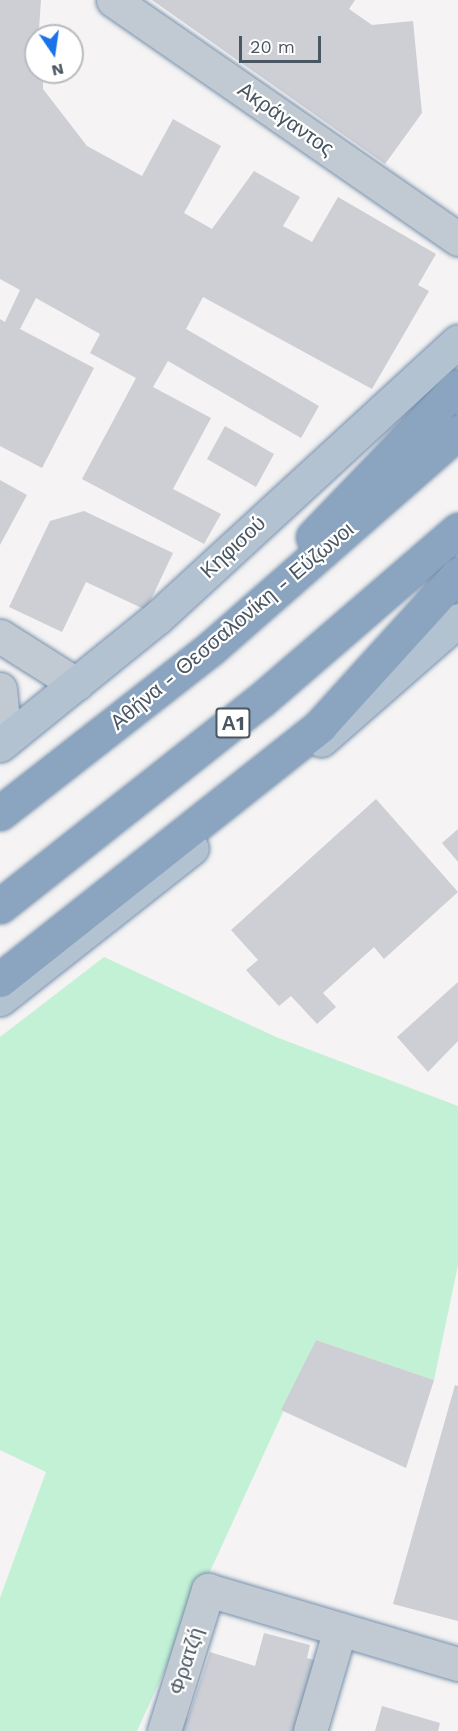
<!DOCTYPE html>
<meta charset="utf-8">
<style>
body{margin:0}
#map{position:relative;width:458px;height:1731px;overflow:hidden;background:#f5f3f3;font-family:"Work Sans",sans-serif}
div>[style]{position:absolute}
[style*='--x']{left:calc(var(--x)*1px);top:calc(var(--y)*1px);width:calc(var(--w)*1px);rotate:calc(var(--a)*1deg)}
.green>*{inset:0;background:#c3f1d5}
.building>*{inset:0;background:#cdcfd5}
.roads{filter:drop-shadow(0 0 2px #7690ad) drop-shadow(0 0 2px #7690ad)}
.minor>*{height:33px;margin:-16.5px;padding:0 16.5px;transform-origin:16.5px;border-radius:16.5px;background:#c1cad2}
.major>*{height:33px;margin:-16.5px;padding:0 16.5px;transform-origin:16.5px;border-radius:16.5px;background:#b3c2d1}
.highway>*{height:33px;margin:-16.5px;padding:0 16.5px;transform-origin:16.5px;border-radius:16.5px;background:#8ba5c1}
span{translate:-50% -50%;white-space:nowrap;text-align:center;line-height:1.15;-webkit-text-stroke:4.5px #fff;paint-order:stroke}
.shield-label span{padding:2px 4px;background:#fff;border:2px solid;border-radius:4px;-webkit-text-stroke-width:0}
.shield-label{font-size:20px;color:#4a5661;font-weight:700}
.street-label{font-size:21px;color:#4a5661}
.north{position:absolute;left:24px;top:24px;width:60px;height:60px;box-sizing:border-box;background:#fff;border:2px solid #b7bbc0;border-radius:50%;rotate:167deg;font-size:16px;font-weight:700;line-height:24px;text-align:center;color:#4a5661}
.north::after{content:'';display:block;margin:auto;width:21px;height:27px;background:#1a73e8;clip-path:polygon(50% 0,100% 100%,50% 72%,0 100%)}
.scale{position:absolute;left:239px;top:36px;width:82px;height:27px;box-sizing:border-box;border:3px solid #4a5661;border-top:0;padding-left:8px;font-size:18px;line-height:21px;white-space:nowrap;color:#4a5661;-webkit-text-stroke:4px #fff;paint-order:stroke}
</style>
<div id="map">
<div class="green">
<i style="clip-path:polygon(104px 957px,276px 1037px,458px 1106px,458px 1265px,434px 1380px,316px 1340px,137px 1731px,0 1731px,0 1598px,46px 1472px,0 1450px,0 1037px)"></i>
</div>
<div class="building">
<i style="clip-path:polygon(0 0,41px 0,36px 72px,43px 72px,43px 89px,87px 146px,142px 176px,173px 119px,221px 146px,184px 213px,212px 229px,254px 171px,300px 197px,283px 226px,312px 242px,338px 197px,436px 254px,418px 285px,429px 291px,372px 389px,203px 297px,186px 329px,319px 406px,301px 438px,168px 361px,153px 387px,211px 418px,173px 489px,221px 514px,204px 544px,82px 479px,136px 378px,90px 353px,100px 334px,36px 298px,20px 329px,94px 368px,42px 468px,0 446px,0 319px,5px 322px,20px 290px,0 279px)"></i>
<i style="clip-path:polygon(152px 0,355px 0,349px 9px,372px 25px,413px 21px,422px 113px,385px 164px)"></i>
<i style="clip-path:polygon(225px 426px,274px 454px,256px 487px,207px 459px)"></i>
<i style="clip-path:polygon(0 480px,27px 495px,0 545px)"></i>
<i style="clip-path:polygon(84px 511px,173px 553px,146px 610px,86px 582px,62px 632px,9px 607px,50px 521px)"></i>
<i style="clip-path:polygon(376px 799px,458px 892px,384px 959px,374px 947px,323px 993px,336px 1007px,317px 1024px,291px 996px,279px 1006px,246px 970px,258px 960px,231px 930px)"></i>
<i style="clip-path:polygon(458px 829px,458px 862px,442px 843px)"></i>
<i style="clip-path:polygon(458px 982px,458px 1041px,428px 1072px,397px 1037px)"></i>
<i style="clip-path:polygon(316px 1340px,434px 1380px,406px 1468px,281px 1410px)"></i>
<i style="clip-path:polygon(455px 1385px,458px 1386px,458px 1621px,393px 1604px)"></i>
<i style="clip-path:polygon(264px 1633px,310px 1645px,307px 1658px,321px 1662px,302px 1731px,174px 1731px,179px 1716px,188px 1718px,210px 1652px,255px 1666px)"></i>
<i style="clip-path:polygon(382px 1706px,440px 1723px,438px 1731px,375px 1731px)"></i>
</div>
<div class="roads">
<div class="minor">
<i style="--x:113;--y:0;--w:420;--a:34.7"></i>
<i style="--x:0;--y:636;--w:90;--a:32.3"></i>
<i style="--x:0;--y:689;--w:52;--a:84.5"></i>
<i style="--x:164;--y:1731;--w:148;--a:-72.7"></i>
<i style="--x:208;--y:1590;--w:261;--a:16.5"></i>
<i style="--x:310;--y:1731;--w:106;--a:-73.6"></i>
</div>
<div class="major">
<i style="--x:321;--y:740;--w:182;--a:-41.2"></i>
<i style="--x:0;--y:745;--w:202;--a:-39"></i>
<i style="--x:157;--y:618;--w:409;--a:-42.6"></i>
<i style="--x:0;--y:999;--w:244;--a:-38.2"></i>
</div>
<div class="highway">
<i style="--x:313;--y:537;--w:209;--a:-46.2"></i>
<i style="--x:0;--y:813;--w:266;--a:-38"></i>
<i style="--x:210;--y:649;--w:330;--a:-41.2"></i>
<i style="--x:0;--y:906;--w:331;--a:-38.3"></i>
<i style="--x:260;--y:701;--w:262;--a:-40.8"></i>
<i style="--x:0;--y:980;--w:409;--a:-38.4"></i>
<i style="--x:320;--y:726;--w:205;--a:-47.8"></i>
</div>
</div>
<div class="shield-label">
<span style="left:233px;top:723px">Α1</span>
</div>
<div class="street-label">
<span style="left:286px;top:119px;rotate:35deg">Ακράγαντος</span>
<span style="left:233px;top:547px;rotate:-43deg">Κηφισού</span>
<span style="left:232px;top:626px;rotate:-40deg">Αθήνα - Θεσσαλονίκη - Εύζωνοι</span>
<span style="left:186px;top:1661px;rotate:-72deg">Φρατζή</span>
</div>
<div class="north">N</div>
<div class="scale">20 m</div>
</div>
